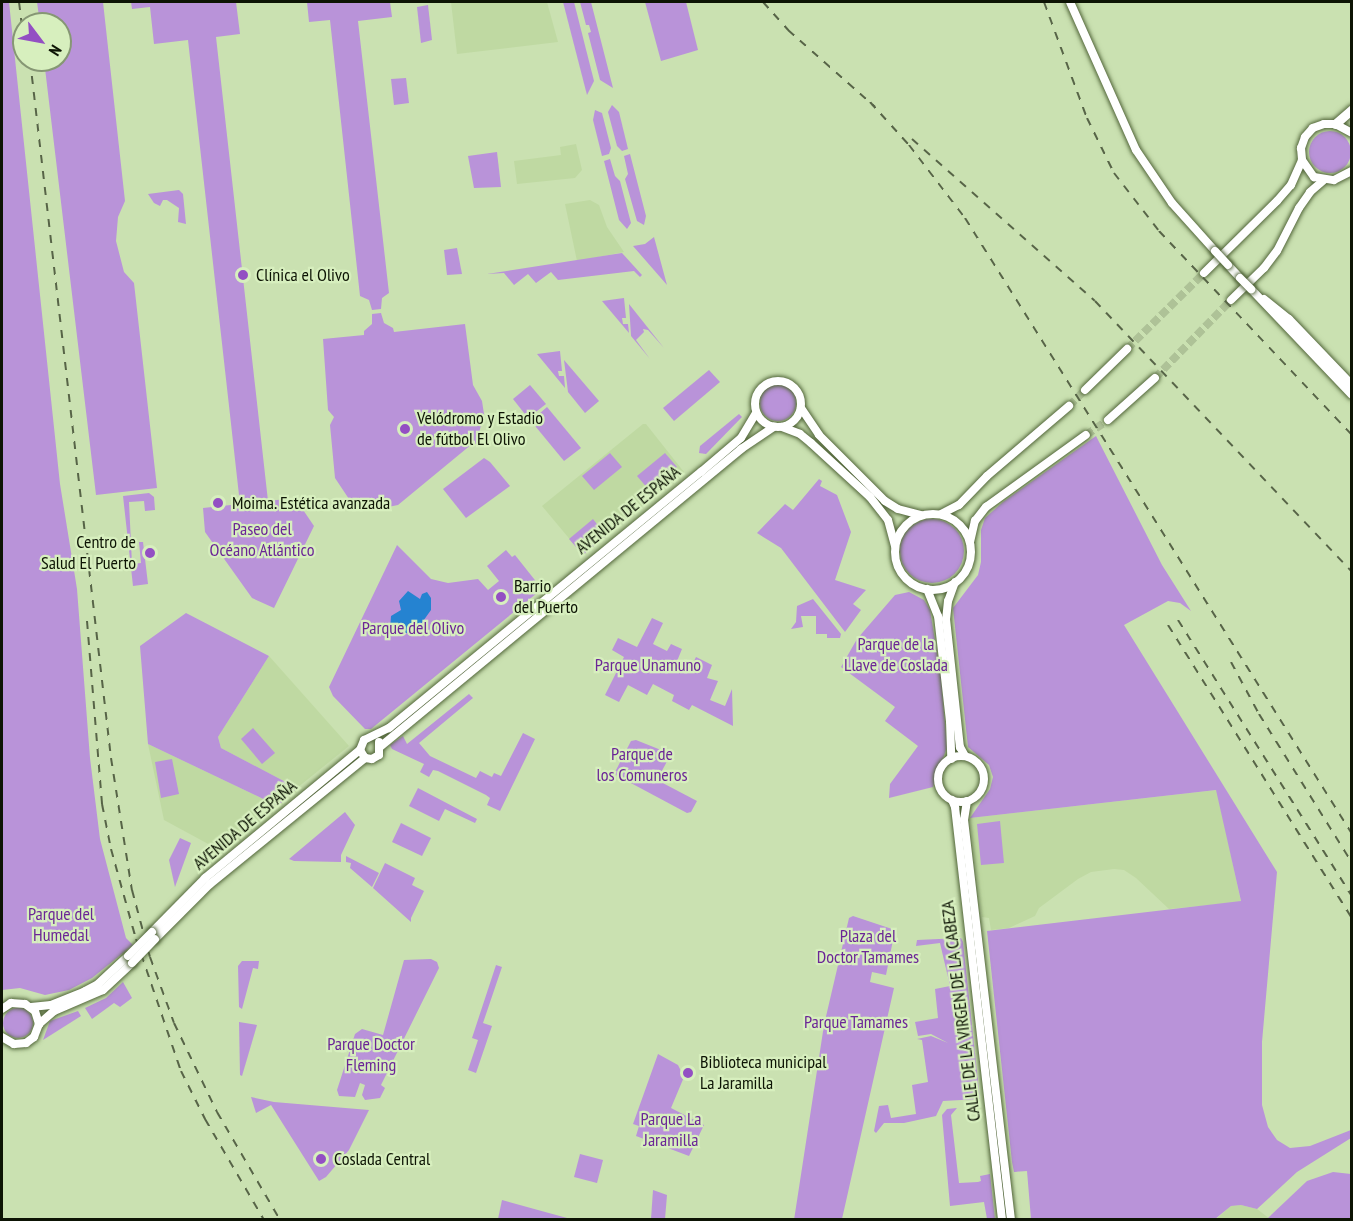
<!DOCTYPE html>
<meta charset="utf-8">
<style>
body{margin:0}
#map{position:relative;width:1353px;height:1221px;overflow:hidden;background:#cae1b1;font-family:"PT Sans Narrow",sans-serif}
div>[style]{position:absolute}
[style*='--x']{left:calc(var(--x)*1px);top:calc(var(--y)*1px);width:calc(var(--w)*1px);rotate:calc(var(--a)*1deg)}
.built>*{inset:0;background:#bfd9a2}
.green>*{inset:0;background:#b993d9}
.round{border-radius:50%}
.water>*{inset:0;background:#2583d1}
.secondary-tunnel>*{height:8px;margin-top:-4px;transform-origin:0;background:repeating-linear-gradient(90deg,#aec297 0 8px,transparent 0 12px)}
.roads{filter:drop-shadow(0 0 2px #52663a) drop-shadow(0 0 2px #52663a)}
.secondary>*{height:8px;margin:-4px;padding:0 4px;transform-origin:4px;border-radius:4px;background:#fff}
.secondary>.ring{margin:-4px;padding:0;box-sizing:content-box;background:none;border:8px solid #fff;border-radius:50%}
.primary>*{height:9px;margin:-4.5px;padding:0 4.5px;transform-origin:4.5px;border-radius:4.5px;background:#fff}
.rail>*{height:2px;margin-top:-1px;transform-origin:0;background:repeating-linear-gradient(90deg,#576447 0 8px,transparent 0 16px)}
.bridges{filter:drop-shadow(0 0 2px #52663a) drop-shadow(0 0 2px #52663a)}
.secondary-bridge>*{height:8px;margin:-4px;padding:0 4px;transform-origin:4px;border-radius:4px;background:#fff}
.dots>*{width:16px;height:16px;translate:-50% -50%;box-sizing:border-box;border:3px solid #d7efbe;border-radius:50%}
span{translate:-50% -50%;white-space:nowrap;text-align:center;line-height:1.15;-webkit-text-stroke:4.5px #d7efbe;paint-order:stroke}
.poi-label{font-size:18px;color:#0d1404}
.left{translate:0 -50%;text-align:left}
.right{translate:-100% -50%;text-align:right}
.street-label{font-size:18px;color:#0d1404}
.park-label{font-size:18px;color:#6b2596}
.frame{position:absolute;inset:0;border:3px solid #0d1404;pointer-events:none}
.north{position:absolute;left:12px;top:12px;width:60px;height:60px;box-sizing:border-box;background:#d7efbe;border:2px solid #869774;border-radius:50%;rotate:122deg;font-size:16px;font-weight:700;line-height:24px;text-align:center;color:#0d1404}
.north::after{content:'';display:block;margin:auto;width:21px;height:27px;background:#934fc3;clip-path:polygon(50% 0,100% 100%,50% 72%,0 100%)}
</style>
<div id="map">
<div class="built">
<i style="clip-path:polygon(451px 2px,547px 2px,558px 42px,457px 54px)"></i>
<i style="clip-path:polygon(576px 144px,582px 170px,575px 178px,517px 184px,514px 161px,561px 155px,560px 147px)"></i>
<i style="clip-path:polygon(590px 200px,599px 205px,607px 227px,624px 252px,577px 261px,565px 204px)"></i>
<i style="clip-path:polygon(643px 424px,646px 424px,684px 472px,583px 555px,542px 506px)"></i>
<i style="clip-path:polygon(269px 656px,349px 746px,297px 788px,221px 748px,218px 737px)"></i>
<i style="clip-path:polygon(148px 744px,278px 806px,223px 852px,164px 820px)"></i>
<i style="clip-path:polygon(1217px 790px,1241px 902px,1169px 909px,1136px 878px,1124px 870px,1114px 869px,1091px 872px,1078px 879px,1039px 908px,1035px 916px,1009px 928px,991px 930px,989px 918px,982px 917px,970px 818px)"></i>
<i style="clip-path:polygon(1241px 1205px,1257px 1209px,1270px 1219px,1215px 1220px,1231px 1206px)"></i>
</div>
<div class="green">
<i style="clip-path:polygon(2px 2px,9px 2px,60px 484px,77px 589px,90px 758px,100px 839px,126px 938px,133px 945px,92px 978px,69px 990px,45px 995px,20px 988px,2px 990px)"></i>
<i style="clip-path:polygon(37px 2px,103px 2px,125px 201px,118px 217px,116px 241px,124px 272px,134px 283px,157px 488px,96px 495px,44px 60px,60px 60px,60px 24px,40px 24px)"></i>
<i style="clip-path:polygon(131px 2px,236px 2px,240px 34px,216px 37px,268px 501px,295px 498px,314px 526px,274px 608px,252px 598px,205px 532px,203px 508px,240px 504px,188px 40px,154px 44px,150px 7px,132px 9px)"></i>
<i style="clip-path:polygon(307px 2px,390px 2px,392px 17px,358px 21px,389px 293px,382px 298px,381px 309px,372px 310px,369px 300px,360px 296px,330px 20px,309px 22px)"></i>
<i style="clip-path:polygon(563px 2px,574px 2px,594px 81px,587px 95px)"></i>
<i style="clip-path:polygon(580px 2px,591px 2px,613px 88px,600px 80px,588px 33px,591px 32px,589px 25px,586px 25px)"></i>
<i style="clip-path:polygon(645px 2px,686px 2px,698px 50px,661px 61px)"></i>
<i style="clip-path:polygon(428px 5px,432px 40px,421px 43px,417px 7px)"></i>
<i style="clip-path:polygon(406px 78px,409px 103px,394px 105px,391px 79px)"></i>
<i style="clip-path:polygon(612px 105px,619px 112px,628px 149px,622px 151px,617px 146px,608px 112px)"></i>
<i style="clip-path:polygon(595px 110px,602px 113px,611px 148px,609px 154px,602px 156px,593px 120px)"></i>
<i class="round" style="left:1309px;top:131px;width:42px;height:42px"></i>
<i style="clip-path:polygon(497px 152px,501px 187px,474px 188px,468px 156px)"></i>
<i style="clip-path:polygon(630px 154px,646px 216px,644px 225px,637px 221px,625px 179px,628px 174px,624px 156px)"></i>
<i style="clip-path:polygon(610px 159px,615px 176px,620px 181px,631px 223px,627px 229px,619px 220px,604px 161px)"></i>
<i style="clip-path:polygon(179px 190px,183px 194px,186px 224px,178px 222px,179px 208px,167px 200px,163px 200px,160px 206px,154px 203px,148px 194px)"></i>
<i style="clip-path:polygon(654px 237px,667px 285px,633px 246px,645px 244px)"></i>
<i style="clip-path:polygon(457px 248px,462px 274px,447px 275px,444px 250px)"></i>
<i style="clip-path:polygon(622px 253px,642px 275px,640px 277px,634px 271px,558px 280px,551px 272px,536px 283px,528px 274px,514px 285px,504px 273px,487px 274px)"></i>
<i style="clip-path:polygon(624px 298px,626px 318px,622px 318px,623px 324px,628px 324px,629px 333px,602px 301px)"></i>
<i style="clip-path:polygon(629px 304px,664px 348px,648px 330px,643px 329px,644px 332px,636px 340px,650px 359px,631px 336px)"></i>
<i style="clip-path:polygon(381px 313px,384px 323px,393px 328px,394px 332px,465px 324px,473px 385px,482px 401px,484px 414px,476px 444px,472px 444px,398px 505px,378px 509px,360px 506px,349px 499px,335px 478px,330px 425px,334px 417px,328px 410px,323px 339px,364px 335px,364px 331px,372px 324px,372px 314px)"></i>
<i style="clip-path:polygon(560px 351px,562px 371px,558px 371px,559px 376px,564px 376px,565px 388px,537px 354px)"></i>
<i style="clip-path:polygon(564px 360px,599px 401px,585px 413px,568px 392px)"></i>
<i style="clip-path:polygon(709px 370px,720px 382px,674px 421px,663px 408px)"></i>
<i style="clip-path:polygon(530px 385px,546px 404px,528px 418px,513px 399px)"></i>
<i class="round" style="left:760px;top:385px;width:36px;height:36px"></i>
<i style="clip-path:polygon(547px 407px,581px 448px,564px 461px,531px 421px)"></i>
<i style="clip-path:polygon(739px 414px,742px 417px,706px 454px,699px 453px,700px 446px)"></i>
<i style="clip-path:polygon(1096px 436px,1162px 565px,1191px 611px,1180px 603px,1168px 601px,1124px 625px,1277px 872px,1262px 1042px,1262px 1105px,1268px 1127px,1277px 1140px,1290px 1148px,1310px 1146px,1351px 1130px,1351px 1138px,1297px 1172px,1257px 1209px,1241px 1205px,1231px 1206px,1215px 1219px,1031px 1219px,1027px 1171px,1014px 1172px,1012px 1162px,987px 931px,1241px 901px,1216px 790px,970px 818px,990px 789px,993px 777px,989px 765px,968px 747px,953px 608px,978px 575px,981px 562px,981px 530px,985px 518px,1003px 502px)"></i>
<i style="clip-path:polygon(610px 453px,622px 467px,594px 490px,582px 476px)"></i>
<i style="clip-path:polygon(665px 453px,677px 467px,649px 490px,637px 476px)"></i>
<i style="clip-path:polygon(484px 458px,490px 462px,510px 486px,466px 518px,443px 489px)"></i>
<i style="clip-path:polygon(819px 479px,822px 481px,820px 486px,837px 495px,851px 532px,835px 580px,866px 590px,853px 604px,861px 610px,845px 632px,781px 548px,757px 533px,785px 504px,793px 510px)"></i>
<i style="clip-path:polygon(149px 493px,154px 497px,155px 510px,145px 511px,144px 501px,129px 502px,132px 564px,141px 563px,139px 542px,143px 542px,148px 584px,133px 586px,123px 496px)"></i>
<i style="clip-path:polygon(593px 519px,606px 536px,583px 555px,569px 539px)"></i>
<i class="round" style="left:900px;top:519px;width:64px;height:64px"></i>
<i style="clip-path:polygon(397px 545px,431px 579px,448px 583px,478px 579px,488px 590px,499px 581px,487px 566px,506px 550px,512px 557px,515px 555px,542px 589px,371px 729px,365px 729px,333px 696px,329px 687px)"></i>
<i style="clip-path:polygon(909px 592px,924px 600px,930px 610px,941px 677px,947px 747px,933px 787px,889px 798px,890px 784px,918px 746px,885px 721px,895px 707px,841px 667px,857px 639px,895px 595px)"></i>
<i style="clip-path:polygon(813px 599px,841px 634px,840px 638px,827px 638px,827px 634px,816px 634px,816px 616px,801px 616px,803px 627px,791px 629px,796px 622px,797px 606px)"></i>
<i style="clip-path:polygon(186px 613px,269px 656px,218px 737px,221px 748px,297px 788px,278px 806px,148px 744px,140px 646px)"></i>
<i style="clip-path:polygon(652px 618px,663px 623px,653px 644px,667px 651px,671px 644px,682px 649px,675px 666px,689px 671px,696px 657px,712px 665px,707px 678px,718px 681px,710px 700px,725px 706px,732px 689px,733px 726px,692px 705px,689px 710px,672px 701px,674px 695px,653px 684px,647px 695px,628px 685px,619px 702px,605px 695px,624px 657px,612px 650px,618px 638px,637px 647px)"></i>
<i style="clip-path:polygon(469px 694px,473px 698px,419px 743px,430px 756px,476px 778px,480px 771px,492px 777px,494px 773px,501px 776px,523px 733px,535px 739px,500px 811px,487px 805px,490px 798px,486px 795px,438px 771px,433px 770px,429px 777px,420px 772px,424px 764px,392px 749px,390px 745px,403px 736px,407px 744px)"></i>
<i style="clip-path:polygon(253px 728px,275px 753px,262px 764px,241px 739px)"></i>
<i style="clip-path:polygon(636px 740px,671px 754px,657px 780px,697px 801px,691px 812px,687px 813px,614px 774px,631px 741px)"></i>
<i style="clip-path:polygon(172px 759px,179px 794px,161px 798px,155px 762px)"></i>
<i style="clip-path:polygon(418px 788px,477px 819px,475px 823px,445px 809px,439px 821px,409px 806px)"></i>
<i style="clip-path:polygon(345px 812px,355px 825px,341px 855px,341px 862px,294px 861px,289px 859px)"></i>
<i style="clip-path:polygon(1000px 821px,1004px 863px,981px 865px,977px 824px)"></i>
<i style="clip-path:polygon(401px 823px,431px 838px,422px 856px,392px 842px)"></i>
<i style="clip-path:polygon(180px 838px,191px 843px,175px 887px,169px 860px)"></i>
<i style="clip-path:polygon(346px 856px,379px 873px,372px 887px,350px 868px,351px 863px,346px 862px)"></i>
<i style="clip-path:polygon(385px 863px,415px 878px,412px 885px,424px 891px,411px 918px,411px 922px,373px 888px)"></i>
<i style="clip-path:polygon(853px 916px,895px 930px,886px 975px,872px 972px,870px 982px,894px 988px,842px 1219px,794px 1220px,824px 1025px,849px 918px)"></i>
<i style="clip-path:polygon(961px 938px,963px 942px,980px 1099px,943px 1101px,936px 1116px,904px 1123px,884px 1123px,876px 1133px,874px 1131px,879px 1106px,888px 1105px,891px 1118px,916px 1114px,912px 1085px,928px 1082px,922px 1040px,917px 1039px,931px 1036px,948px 1043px,931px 1034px,918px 1036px,915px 1022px,938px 1018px,935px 989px,950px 986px,940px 943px,916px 946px,917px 940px)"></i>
<i style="clip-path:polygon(431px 959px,437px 962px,439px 968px,381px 1085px,385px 1088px,380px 1098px,365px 1100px,362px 1095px,365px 1085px,360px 1083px,355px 1097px,339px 1096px,337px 1090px,355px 1034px,362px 1029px,383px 1035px,404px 960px)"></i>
<i style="clip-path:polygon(242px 961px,259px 961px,258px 969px,253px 968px,242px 1009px,239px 1007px,238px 966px)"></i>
<i style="clip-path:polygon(496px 965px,502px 967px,483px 1023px,492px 1026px,476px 1073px,468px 1070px,478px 1040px,472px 1038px)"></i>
<i style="clip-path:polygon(123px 982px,132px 998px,120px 1007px,114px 1003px,92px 1019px,85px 1008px,106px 998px)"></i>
<i class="round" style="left:3px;top:1008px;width:30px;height:30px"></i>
<i style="clip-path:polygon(78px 1011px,81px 1016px,43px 1040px,50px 1021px)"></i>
<i style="clip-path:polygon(239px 1022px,257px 1025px,242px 1076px,240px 1075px)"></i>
<i style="clip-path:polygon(658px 1054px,678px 1065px,684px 1077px,671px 1108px,704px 1125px,689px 1156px,636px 1136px,639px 1126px,633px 1124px)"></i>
<i style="clip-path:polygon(251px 1097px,274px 1102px,369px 1110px,349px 1150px,326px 1177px,319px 1181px,271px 1105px,256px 1113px)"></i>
<i style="clip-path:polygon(957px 1108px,951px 1115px,959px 1183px,978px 1182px,981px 1181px,980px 1176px,990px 1174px,995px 1219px,987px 1219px,984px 1202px,950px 1206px,942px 1115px,947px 1109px)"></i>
<i style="clip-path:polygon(580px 1154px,603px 1160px,597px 1183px,574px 1177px)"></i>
<i style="clip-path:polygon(1333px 1172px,1351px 1174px,1351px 1219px,1268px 1218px,1307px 1181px)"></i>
<i style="clip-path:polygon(653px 1190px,667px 1195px,665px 1219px,651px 1219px)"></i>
<i style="clip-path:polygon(502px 1200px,567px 1218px,567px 1219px,498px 1219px)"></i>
</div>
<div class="water">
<i style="clip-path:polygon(408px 591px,420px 599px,422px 594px,427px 592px,431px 598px,431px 610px,416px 631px,396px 635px,390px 630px,391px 616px,401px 610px,399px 601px)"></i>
</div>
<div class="secondary-tunnel">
<i style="--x:1127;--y:349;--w:108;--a:-44.6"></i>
<i style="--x:1155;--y:378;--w:109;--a:-45.7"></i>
<i style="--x:1069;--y:406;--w:23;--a:-45"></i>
<i style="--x:1086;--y:435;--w:27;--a:-34"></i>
</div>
<div class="roads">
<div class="secondary">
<i style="--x:1070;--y:2;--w:162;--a:66"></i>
<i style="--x:1136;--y:150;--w:64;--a:55.8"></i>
<i style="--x:1172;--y:203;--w:64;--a:48.1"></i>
<i style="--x:1352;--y:133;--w:19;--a:-152"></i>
<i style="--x:1335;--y:124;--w:11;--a:180"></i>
<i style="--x:1324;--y:124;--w:12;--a:160"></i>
<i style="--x:1313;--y:128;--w:12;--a:132"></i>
<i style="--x:1305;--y:137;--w:12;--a:110"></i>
<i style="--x:1301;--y:148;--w:12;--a:85"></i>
<i style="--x:1302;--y:160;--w:21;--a:55"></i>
<i style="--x:1314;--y:177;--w:20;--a:9"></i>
<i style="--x:1334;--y:180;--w:20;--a:-27"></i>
<i style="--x:1228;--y:265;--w:18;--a:47"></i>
<i style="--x:1204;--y:273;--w:103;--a:-44.6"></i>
<i style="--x:1277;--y:201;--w:21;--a:-49"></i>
<i style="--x:1291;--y:185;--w:27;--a:-66"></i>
<i style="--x:1251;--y:289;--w:146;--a:46.4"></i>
<i style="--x:1264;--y:299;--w:32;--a:39"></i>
<i style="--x:1289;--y:319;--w:91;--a:46.3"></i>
<i style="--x:1231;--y:300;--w:46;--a:-44.1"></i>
<i style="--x:1264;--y:268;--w:21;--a:-53"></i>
<i style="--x:1277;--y:251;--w:48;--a:-62.9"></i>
<i style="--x:1299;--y:208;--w:19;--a:-55"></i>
<i style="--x:1310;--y:192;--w:18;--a:-41"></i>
<i class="ring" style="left:755px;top:381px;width:38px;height:38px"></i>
<i style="--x:1085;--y:390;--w:59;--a:-44.3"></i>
<i style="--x:801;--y:408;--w:32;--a:56"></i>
<i style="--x:819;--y:435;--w:93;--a:45"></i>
<i style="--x:885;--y:501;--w:15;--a:32"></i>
<i style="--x:898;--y:509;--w:24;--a:15"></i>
<i style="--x:1108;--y:420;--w:63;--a:-41.8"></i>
<i style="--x:782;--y:427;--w:19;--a:21"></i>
<i style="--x:800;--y:434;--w:14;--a:39"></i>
<i style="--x:811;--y:443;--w:80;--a:42.5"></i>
<i style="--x:870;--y:497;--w:29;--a:52"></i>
<i style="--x:888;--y:520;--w:27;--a:75"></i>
<i style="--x:941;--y:514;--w:20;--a:-27"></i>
<i style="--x:959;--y:505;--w:40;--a:-46"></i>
<i style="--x:987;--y:476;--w:108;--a:-40.5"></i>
<i class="ring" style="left:895px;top:514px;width:68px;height:68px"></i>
<i style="--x:970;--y:542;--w:22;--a:-77"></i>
<i style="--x:975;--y:521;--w:18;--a:-52"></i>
<i style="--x:986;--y:507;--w:123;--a:-35.8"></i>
<i style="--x:955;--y:582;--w:20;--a:110"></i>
<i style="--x:948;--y:601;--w:18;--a:96"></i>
<i style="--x:946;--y:619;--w:129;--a:83.8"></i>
<i style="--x:960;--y:747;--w:10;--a:61"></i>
<i style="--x:927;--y:589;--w:29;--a:68"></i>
<i style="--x:938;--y:616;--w:106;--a:83.5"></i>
<i style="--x:950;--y:721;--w:38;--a:88"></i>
<i style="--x:381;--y:746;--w:467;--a:-39.5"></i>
<i style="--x:741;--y:449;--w:40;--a:-34"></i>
<i class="ring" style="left:938px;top:756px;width:38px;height:38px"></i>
<i style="--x:365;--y:758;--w:9;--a:-122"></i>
<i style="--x:360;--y:750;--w:11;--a:-68"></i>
<i style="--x:364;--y:740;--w:28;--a:-26"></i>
<i style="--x:389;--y:728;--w:404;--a:-39.4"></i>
<i style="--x:701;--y:472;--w:52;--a:-40.4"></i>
<i style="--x:741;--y:438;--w:29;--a:-59"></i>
<i style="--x:365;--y:758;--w:7;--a:8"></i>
<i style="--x:372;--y:759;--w:8;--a:-30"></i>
<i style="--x:379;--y:755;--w:13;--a:-90"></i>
<i style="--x:952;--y:800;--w:8;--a:67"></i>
<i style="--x:955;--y:807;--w:416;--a:83.5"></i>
<i style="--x:967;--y:801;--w:19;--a:99"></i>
<i style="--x:964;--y:820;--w:403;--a:83.3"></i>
<i style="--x:152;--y:932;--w:76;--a:-45.5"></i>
<i style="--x:205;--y:878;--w:201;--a:-39.6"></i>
<i style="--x:155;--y:939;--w:78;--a:-45"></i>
<i style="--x:210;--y:884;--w:200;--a:-39.1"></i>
<i style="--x:31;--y:1007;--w:20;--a:-6"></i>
<i style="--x:51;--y:1005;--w:37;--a:-22"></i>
<i style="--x:85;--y:991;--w:15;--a:-28"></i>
<i style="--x:98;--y:984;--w:41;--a:-43"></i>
<i style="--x:2;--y:1009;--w:11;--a:-34"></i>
<i style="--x:11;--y:1003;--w:14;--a:4"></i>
<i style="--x:25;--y:1004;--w:12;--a:35"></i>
<i style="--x:35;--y:1011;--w:14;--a:73"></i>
<i style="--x:39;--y:1024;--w:14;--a:111"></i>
<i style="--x:34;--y:1037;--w:10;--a:143"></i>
<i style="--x:26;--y:1043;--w:12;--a:175"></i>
<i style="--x:14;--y:1044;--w:14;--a:-150"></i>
<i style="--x:39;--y:1024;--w:20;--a:-41"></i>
<i style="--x:54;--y:1011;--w:53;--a:-23.2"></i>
<i style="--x:103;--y:990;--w:40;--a:-43"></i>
</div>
<div class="primary">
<i style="--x:1335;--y:124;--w:23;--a:-41"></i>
</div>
</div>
<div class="rail">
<i style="--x:19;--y:2;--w:41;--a:83"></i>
<i style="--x:763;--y:2;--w:38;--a:48"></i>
<i style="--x:788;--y:30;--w:116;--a:41.5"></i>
<i style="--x:1044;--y:2;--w:124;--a:69.7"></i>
<i style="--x:1087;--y:118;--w:61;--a:63.9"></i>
<i style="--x:1114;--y:173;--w:73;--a:52.2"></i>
<i style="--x:1159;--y:231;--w:281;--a:46.6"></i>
<i style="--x:30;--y:60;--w:703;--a:83.38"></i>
<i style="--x:111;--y:758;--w:134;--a:81"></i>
<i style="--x:132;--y:890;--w:69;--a:75"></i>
<i style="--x:150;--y:957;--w:70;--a:70"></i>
<i style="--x:174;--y:1023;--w:99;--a:64.2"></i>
<i style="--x:217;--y:1112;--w:125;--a:59.7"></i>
<i style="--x:870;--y:102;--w:58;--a:47.8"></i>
<i style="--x:909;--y:145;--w:92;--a:52.5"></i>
<i style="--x:965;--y:218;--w:727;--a:57.86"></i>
<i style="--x:912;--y:139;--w:244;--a:41.5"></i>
<i style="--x:1095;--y:301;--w:373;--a:46.5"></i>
<i style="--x:1178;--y:620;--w:326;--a:57.8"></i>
<i style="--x:87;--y:621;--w:184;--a:85.3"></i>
<i style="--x:102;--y:804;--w:46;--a:78.7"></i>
<i style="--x:111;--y:849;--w:93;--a:74.5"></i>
<i style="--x:136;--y:939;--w:139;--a:71.2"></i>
<i style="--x:181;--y:1071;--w:54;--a:63.4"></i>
<i style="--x:205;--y:1119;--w:117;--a:59.7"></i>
<i style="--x:1168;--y:625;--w:346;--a:57.9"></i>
<i style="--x:1231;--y:662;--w:59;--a:61.7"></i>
<i style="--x:1259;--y:714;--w:176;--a:58"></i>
</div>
<div class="bridges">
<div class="secondary-bridge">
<i style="--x:1215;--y:251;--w:19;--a:47"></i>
<i style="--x:1240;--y:278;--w:16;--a:45"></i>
<i style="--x:128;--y:956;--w:34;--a:-45"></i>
<i style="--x:132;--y:963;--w:33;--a:-46"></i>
</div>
</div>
<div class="dots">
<i style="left:243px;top:275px;background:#934fc3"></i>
<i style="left:405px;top:429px;background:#934fc3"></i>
<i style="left:218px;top:503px;background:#934fc3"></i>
<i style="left:150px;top:553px;background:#934fc3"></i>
<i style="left:501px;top:597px;background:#934fc3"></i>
<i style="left:688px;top:1073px;background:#934fc3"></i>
<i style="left:321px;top:1159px;background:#934fc3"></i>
</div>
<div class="poi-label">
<span class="left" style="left:256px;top:275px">Clínica el Olivo</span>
<span class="left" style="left:417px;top:429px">Velódromo y Estadio<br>de fútbol El Olivo</span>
<span class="left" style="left:232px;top:503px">Moima. Estética avanzada</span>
<span class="right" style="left:136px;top:553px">Centro de<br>Salud El Puerto</span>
<span class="left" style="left:514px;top:597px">Barrio<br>del Puerto</span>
<span class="left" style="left:700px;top:1073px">Biblioteca municipal<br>La Jaramilla</span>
<span class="left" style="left:334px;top:1159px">Coslada Central</span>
</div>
<div class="street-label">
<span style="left:628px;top:510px;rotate:-39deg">AVENIDA DE ESPAÑA</span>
<span style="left:245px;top:825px;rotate:-40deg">AVENIDA DE ESPAÑA</span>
<span style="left:961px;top:1011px;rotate:-97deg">CALLE DE LA VIRGEN DE LA CABEZA</span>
</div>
<div class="park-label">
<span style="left:262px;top:540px">Paseo del<br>Océano Atlántico</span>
<span style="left:413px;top:628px">Parque del Olivo</span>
<span style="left:896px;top:655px">Parque de la<br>Llave de Coslada</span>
<span style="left:648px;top:665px">Parque Unamuno</span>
<span style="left:642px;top:765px">Parque de<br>los Comuneros</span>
<span style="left:61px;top:925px">Parque del<br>Humedal</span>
<span style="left:868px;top:947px">Plaza del<br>Doctor Tamames</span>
<span style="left:856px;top:1022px">Parque Tamames</span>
<span style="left:371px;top:1055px">Parque Doctor<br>Fleming</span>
<span style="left:671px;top:1130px">Parque La<br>Jaramilla</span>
</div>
<div class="frame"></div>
<div class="north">N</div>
</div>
